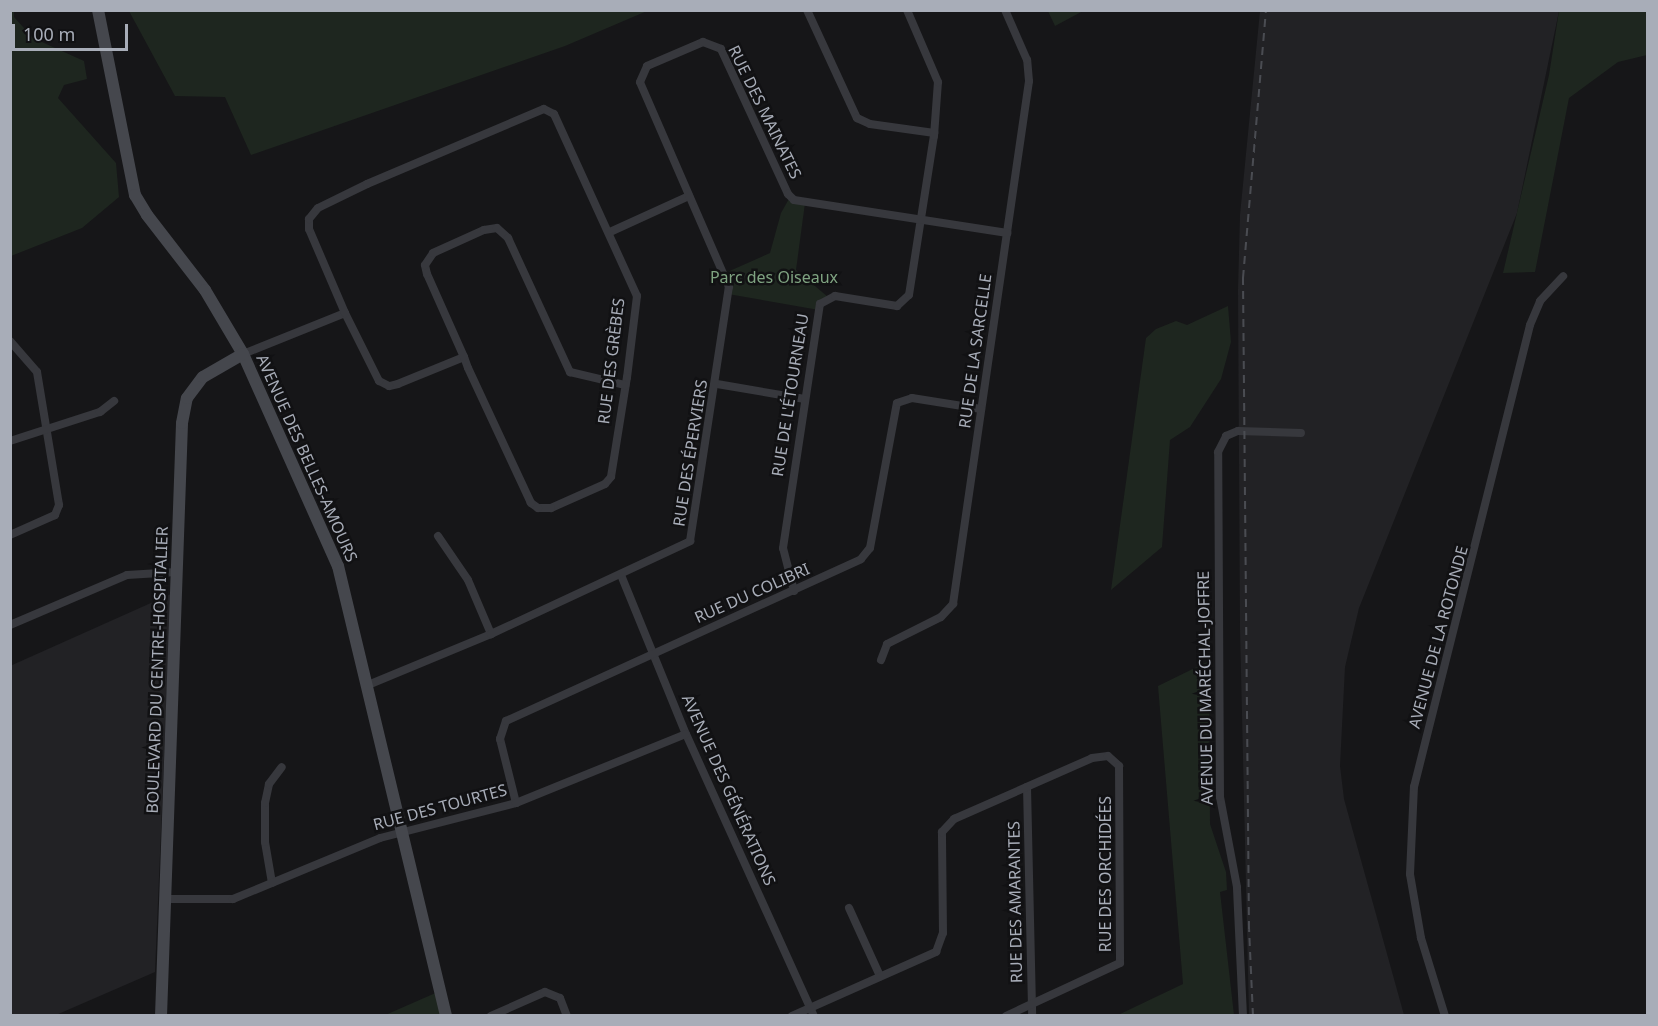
<!DOCTYPE html>
<meta charset="utf-8">
<style>
body{margin:0}
#map{position:relative;width:1658px;height:1026px;overflow:hidden;background:#161618;font-family:"Noto Sans",sans-serif}
div>[style]{position:absolute}
[style*='--x']{left:calc(var(--x)*1px);top:calc(var(--y)*1px);width:calc(var(--w)*1px);rotate:calc(var(--a)*1deg)}
.built>*{inset:0;background:#222225}
.green>*{inset:0;background:#1e261f}
.street>*{height:8px;margin:-4px;padding:0 4px;transform-origin:4px;border-radius:4px;background:#37383d}
.secondary>*{height:12px;margin:-6px;padding:0 6px;transform-origin:6px;border-radius:6px;background:#45474d}
.rail>*{height:2px;margin-top:-1px;transform-origin:0;background:repeating-linear-gradient(90deg,#4a4c52 0 8px,transparent 0 14px)}
span{translate:-50% -50%;white-space:nowrap;text-align:center;line-height:1.15;-webkit-text-stroke:5px #111113;paint-order:stroke}
.street-label{font-size:16px;color:#a8adb8}
.park-label{font-size:16px;color:#7fa381}
.frame{position:absolute;inset:0;border:12px solid #a8adb8;pointer-events:none}
.scale{position:absolute;left:12px;top:24px;width:116px;height:27px;box-sizing:border-box;border:3px solid #a8adb8;border-top:0;padding-left:8px;font-size:18px;line-height:21px;white-space:nowrap;color:#a8adb8;-webkit-text-stroke:4px #111113;paint-order:stroke}
</style>
<div id="map">
<div class="built">
<i style="clip-path:polygon(1260px 11px,1559px 11px,1517px 213px,1359px 608px,1345px 667px,1340px 766px,1344px 799px,1404px 1015px,1249px 1015px,1240px 629px,1238px 290px,1240px 215px)"></i>
<i style="clip-path:polygon(171px 594px,155px 972px,56px 1015px,11px 1015px,10px 666px)"></i>
</div>
<div class="green">
<i style="clip-path:polygon(14px 11px,14px 17px,33px 38px,84px 61px,87px 79px,64px 85px,58px 98px,116px 163px,119px 197px,82px 228px,11px 256px,10px 11px)"></i>
<i style="clip-path:polygon(129px 11px,647px 11px,565px 46px,251px 155px,225px 97px,175px 96px)"></i>
<i style="clip-path:polygon(1048px 11px,1083px 11px,1055px 26px)"></i>
<i style="clip-path:polygon(1559px 11px,1647px 11px,1647px 55px,1618px 62px,1569px 98px,1535px 272px,1503px 273px,1549px 75px)"></i>
<i style="clip-path:polygon(790px 197px,805px 203px,796px 270px,828px 297px,819px 310px,728px 294px,725px 273px,770px 253px,781px 213px)"></i>
<i style="clip-path:polygon(1228px 306px,1231px 342px,1221px 379px,1190px 427px,1170px 440px,1162px 547px,1111px 590px,1146px 338px,1156px 329px,1176px 321px,1187px 325px)"></i>
<i style="clip-path:polygon(1209px 661px,1210px 824px,1226px 872px,1227px 890px,1220px 892px,1234px 1015px,1118px 1015px,1183px 984px,1158px 686px)"></i>
<i style="clip-path:polygon(440px 991px,446px 1016px,383px 1016px)"></i>
</div>
<div class="street">
<i style="--x:807;--y:10;--w:119;--a:65.2"></i>
<i style="--x:857;--y:118;--w:14;--a:25"></i>
<i style="--x:870;--y:124;--w:65;--a:8"></i>
<i style="--x:610;--y:232;--w:87;--a:-24.5"></i>
<i style="--x:10;--y:341;--w:41;--a:48.9"></i>
<i style="--x:37;--y:372;--w:135;--a:80.6"></i>
<i style="--x:59;--y:505;--w:11;--a:112"></i>
<i style="--x:55;--y:515;--w:49;--a:156"></i>
<i style="--x:243;--y:354;--w:110;--a:-21.9"></i>
<i style="--x:464;--y:357;--w:71;--a:157.8"></i>
<i style="--x:398;--y:384;--w:9;--a:167"></i>
<i style="--x:389;--y:386;--w:11;--a:-153"></i>
<i style="--x:379;--y:381;--w:76;--a:-116.6"></i>
<i style="--x:345;--y:313;--w:91;--a:-113.2"></i>
<i style="--x:309;--y:229;--w:10;--a:-90"></i>
<i style="--x:309;--y:219;--w:14;--a:-51"></i>
<i style="--x:318;--y:208;--w:55;--a:-26.1"></i>
<i style="--x:367;--y:184;--w:192;--a:-23"></i>
<i style="--x:544;--y:109;--w:11;--a:27"></i>
<i style="--x:554;--y:114;--w:200;--a:65.5"></i>
<i style="--x:637;--y:296;--w:82;--a:97"></i>
<i style="--x:627;--y:377;--w:101;--a:99.1"></i>
<i style="--x:611;--y:477;--w:9;--a:131"></i>
<i style="--x:605;--y:484;--w:59;--a:156"></i>
<i style="--x:551;--y:508;--w:13;--a:180"></i>
<i style="--x:538;--y:508;--w:9;--a:-144"></i>
<i style="--x:531;--y:503;--w:149;--a:-115"></i>
<i style="--x:468;--y:368;--w:12;--a:-110"></i>
<i style="--x:464;--y:357;--w:91;--a:-114"></i>
<i style="--x:427;--y:274;--w:9;--a:-103"></i>
<i style="--x:425;--y:265;--w:14;--a:-56"></i>
<i style="--x:433;--y:253;--w:56;--a:-24.3"></i>
<i style="--x:484;--y:230;--w:13;--a:-9"></i>
<i style="--x:497;--y:228;--w:15;--a:42"></i>
<i style="--x:508;--y:238;--w:148;--a:65.2"></i>
<i style="--x:570;--y:372;--w:57;--a:13.3"></i>
<i style="--x:717;--y:384;--w:89;--a:9.7"></i>
<i style="--x:10;--y:441;--w:95;--a:-17.9"></i>
<i style="--x:100;--y:412;--w:18;--a:-38"></i>
<i style="--x:438;--y:536;--w:53;--a:55.7"></i>
<i style="--x:468;--y:580;--w:59;--a:66.9"></i>
<i style="--x:621;--y:575;--w:172;--a:67.8"></i>
<i style="--x:686;--y:734;--w:310;--a:65.6"></i>
<i style="--x:794;--y:591;--w:44;--a:-104.3"></i>
<i style="--x:783;--y:548;--w:247;--a:-81.4"></i>
<i style="--x:820;--y:304;--w:17;--a:-28"></i>
<i style="--x:835;--y:296;--w:63;--a:9.2"></i>
<i style="--x:897;--y:306;--w:16;--a:-43"></i>
<i style="--x:909;--y:295;--w:161;--a:-81.1"></i>
<i style="--x:934;--y:136;--w:54;--a:-85.8"></i>
<i style="--x:938;--y:82;--w:78;--a:-113.3"></i>
<i style="--x:10;--y:625;--w:127;--a:-23.1"></i>
<i style="--x:127;--y:575;--w:49;--a:-3.5"></i>
<i style="--x:881;--y:660;--w:17;--a:-69"></i>
<i style="--x:887;--y:644;--w:60;--a:-26.6"></i>
<i style="--x:941;--y:617;--w:18;--a:-47"></i>
<i style="--x:953;--y:604;--w:528;--a:-81.73"></i>
<i style="--x:1029;--y:81;--w:21;--a:-95"></i>
<i style="--x:1027;--y:60;--w:55;--a:-113.7"></i>
<i style="--x:368;--y:685;--w:133;--a:-22.5"></i>
<i style="--x:491;--y:634;--w:220;--a:-25"></i>
<i style="--x:690;--y:541;--w:257;--a:-81.3"></i>
<i style="--x:729;--y:287;--w:223;--a:-113.5"></i>
<i style="--x:640;--y:82;--w:17;--a:-66"></i>
<i style="--x:647;--y:66;--w:61;--a:-23.2"></i>
<i style="--x:703;--y:42;--w:19;--a:21"></i>
<i style="--x:721;--y:49;--w:160;--a:65.2"></i>
<i style="--x:788;--y:194;--w:8;--a:45"></i>
<i style="--x:794;--y:200;--w:216;--a:8.8"></i>
<i style="--x:1027;--y:787;--w:229;--a:88.7"></i>
<i style="--x:516;--y:803;--w:66;--a:-104"></i>
<i style="--x:500;--y:739;--w:19;--a:-72"></i>
<i style="--x:506;--y:721;--w:390;--a:-24.5"></i>
<i style="--x:861;--y:559;--w:14;--a:-51"></i>
<i style="--x:870;--y:548;--w:147;--a:-79.5"></i>
<i style="--x:897;--y:403;--w:16;--a:-18"></i>
<i style="--x:912;--y:398;--w:70;--a:9.1"></i>
<i style="--x:272;--y:883;--w:42;--a:-99.7"></i>
<i style="--x:265;--y:842;--w:39;--a:-90"></i>
<i style="--x:265;--y:803;--w:19;--a:-78"></i>
<i style="--x:269;--y:784;--w:21;--a:-53"></i>
<i style="--x:165;--y:899;--w:68;--a:0"></i>
<i style="--x:233;--y:899;--w:159;--a:-22.5"></i>
<i style="--x:380;--y:838;--w:140;--a:-14.4"></i>
<i style="--x:516;--y:803;--w:183;--a:-22.1"></i>
<i style="--x:849;--y:908;--w:75;--a:65.5"></i>
<i style="--x:491;--y:1016;--w:59;--a:-24"></i>
<i style="--x:545;--y:992;--w:16;--a:22"></i>
<i style="--x:560;--y:998;--w:19;--a:69"></i>
<i style="--x:792;--y:1016;--w:158;--a:-24"></i>
<i style="--x:936;--y:952;--w:20;--a:-70"></i>
<i style="--x:943;--y:933;--w:101;--a:-90.6"></i>
<i style="--x:942;--y:832;--w:18;--a:-47"></i>
<i style="--x:954;--y:819;--w:151;--a:-23.8"></i>
<i style="--x:1092;--y:758;--w:16;--a:-7"></i>
<i style="--x:1108;--y:756;--w:15;--a:42"></i>
<i style="--x:1119;--y:766;--w:197;--a:89.7"></i>
<i style="--x:1120;--y:963;--w:126;--a:155.1"></i>
<i style="--x:1243;--y:1016;--w:129;--a:-92.7"></i>
<i style="--x:1237;--y:887;--w:92;--a:-100.7"></i>
<i style="--x:1220;--y:797;--w:345;--a:-90.3"></i>
<i style="--x:1218;--y:452;--w:18;--a:-63"></i>
<i style="--x:1226;--y:436;--w:13;--a:-23"></i>
<i style="--x:1238;--y:431;--w:63;--a:1.8"></i>
<i style="--x:1445;--y:1016;--w:82;--a:-107.1"></i>
<i style="--x:1421;--y:938;--w:65;--a:-99.8"></i>
<i style="--x:1410;--y:874;--w:87;--a:-87.4"></i>
<i style="--x:1414;--y:787;--w:476;--a:-75.9"></i>
<i style="--x:1530;--y:325;--w:26;--a:-67"></i>
<i style="--x:1540;--y:301;--w:34;--a:-47"></i>
</div>
<div class="secondary">
<i style="--x:98;--y:10;--w:189;--a:78.7"></i>
<i style="--x:135;--y:195;--w:23;--a:59"></i>
<i style="--x:147;--y:215;--w:95;--a:52.3"></i>
<i style="--x:205;--y:290;--w:74;--a:59.3"></i>
<i style="--x:243;--y:354;--w:232;--a:65.9"></i>
<i style="--x:338;--y:566;--w:463;--a:76.5"></i>
<i style="--x:161;--y:1016;--w:593;--a:-87.97"></i>
<i style="--x:182;--y:423;--w:25;--a:-79"></i>
<i style="--x:187;--y:398;--w:26;--a:-53"></i>
<i style="--x:203;--y:377;--w:46;--a:-29.9"></i>
</div>
<div class="rail">
<i style="--x:1253;--y:1016;--w:87;--a:-92.6"></i>
<i style="--x:1249;--y:929;--w:651;--a:-90.53"></i>
<i style="--x:1243;--y:278;--w:269;--a:-85.1"></i>
</div>
<div class="street-label">
<span style="left:765px;top:112px;rotate:64deg">RUE DES MAINATES</span>
<span style="left:975px;top:351px;rotate:-82deg">RUE DE LA SARCELLE</span>
<span style="left:611px;top:361px;rotate:-83deg">RUE DES GRÈBES</span>
<span style="left:790px;top:395px;rotate:-81deg">RUE DE L'ÉTOURNEAU</span>
<span style="left:690px;top:453px;rotate:-81deg">RUE DES ÉPERVIERS</span>
<span style="left:307px;top:458px;rotate:66deg">AVENUE DES BELLES-AMOURS</span>
<span style="left:752px;top:593px;rotate:-24deg">RUE DU COLIBRI</span>
<span style="left:1438px;top:637px;rotate:-75deg">AVENUE DE LA ROTONDE</span>
<span style="left:157px;top:670px;rotate:-88deg">BOULEVARD DU CENTRE-HOSPITALIER</span>
<span style="left:1205px;top:688px;rotate:-91deg">AVENUE DU MARÉCHAL-JOFFRE</span>
<span style="left:729px;top:790px;rotate:66deg">AVENUE DES GÉNÉRATIONS</span>
<span style="left:440px;top:807px;rotate:-15deg">RUE DES TOURTES</span>
<span style="left:1105px;top:874px;rotate:-90deg">RUE DES ORCHIDÉES</span>
<span style="left:1015px;top:902px;rotate:-91deg">RUE DES AMARANTES</span>
</div>
<div class="park-label">
<span style="left:774px;top:277px">Parc des Oiseaux</span>
</div>
<div class="frame"></div>
<div class="scale">100 m</div>
</div>
